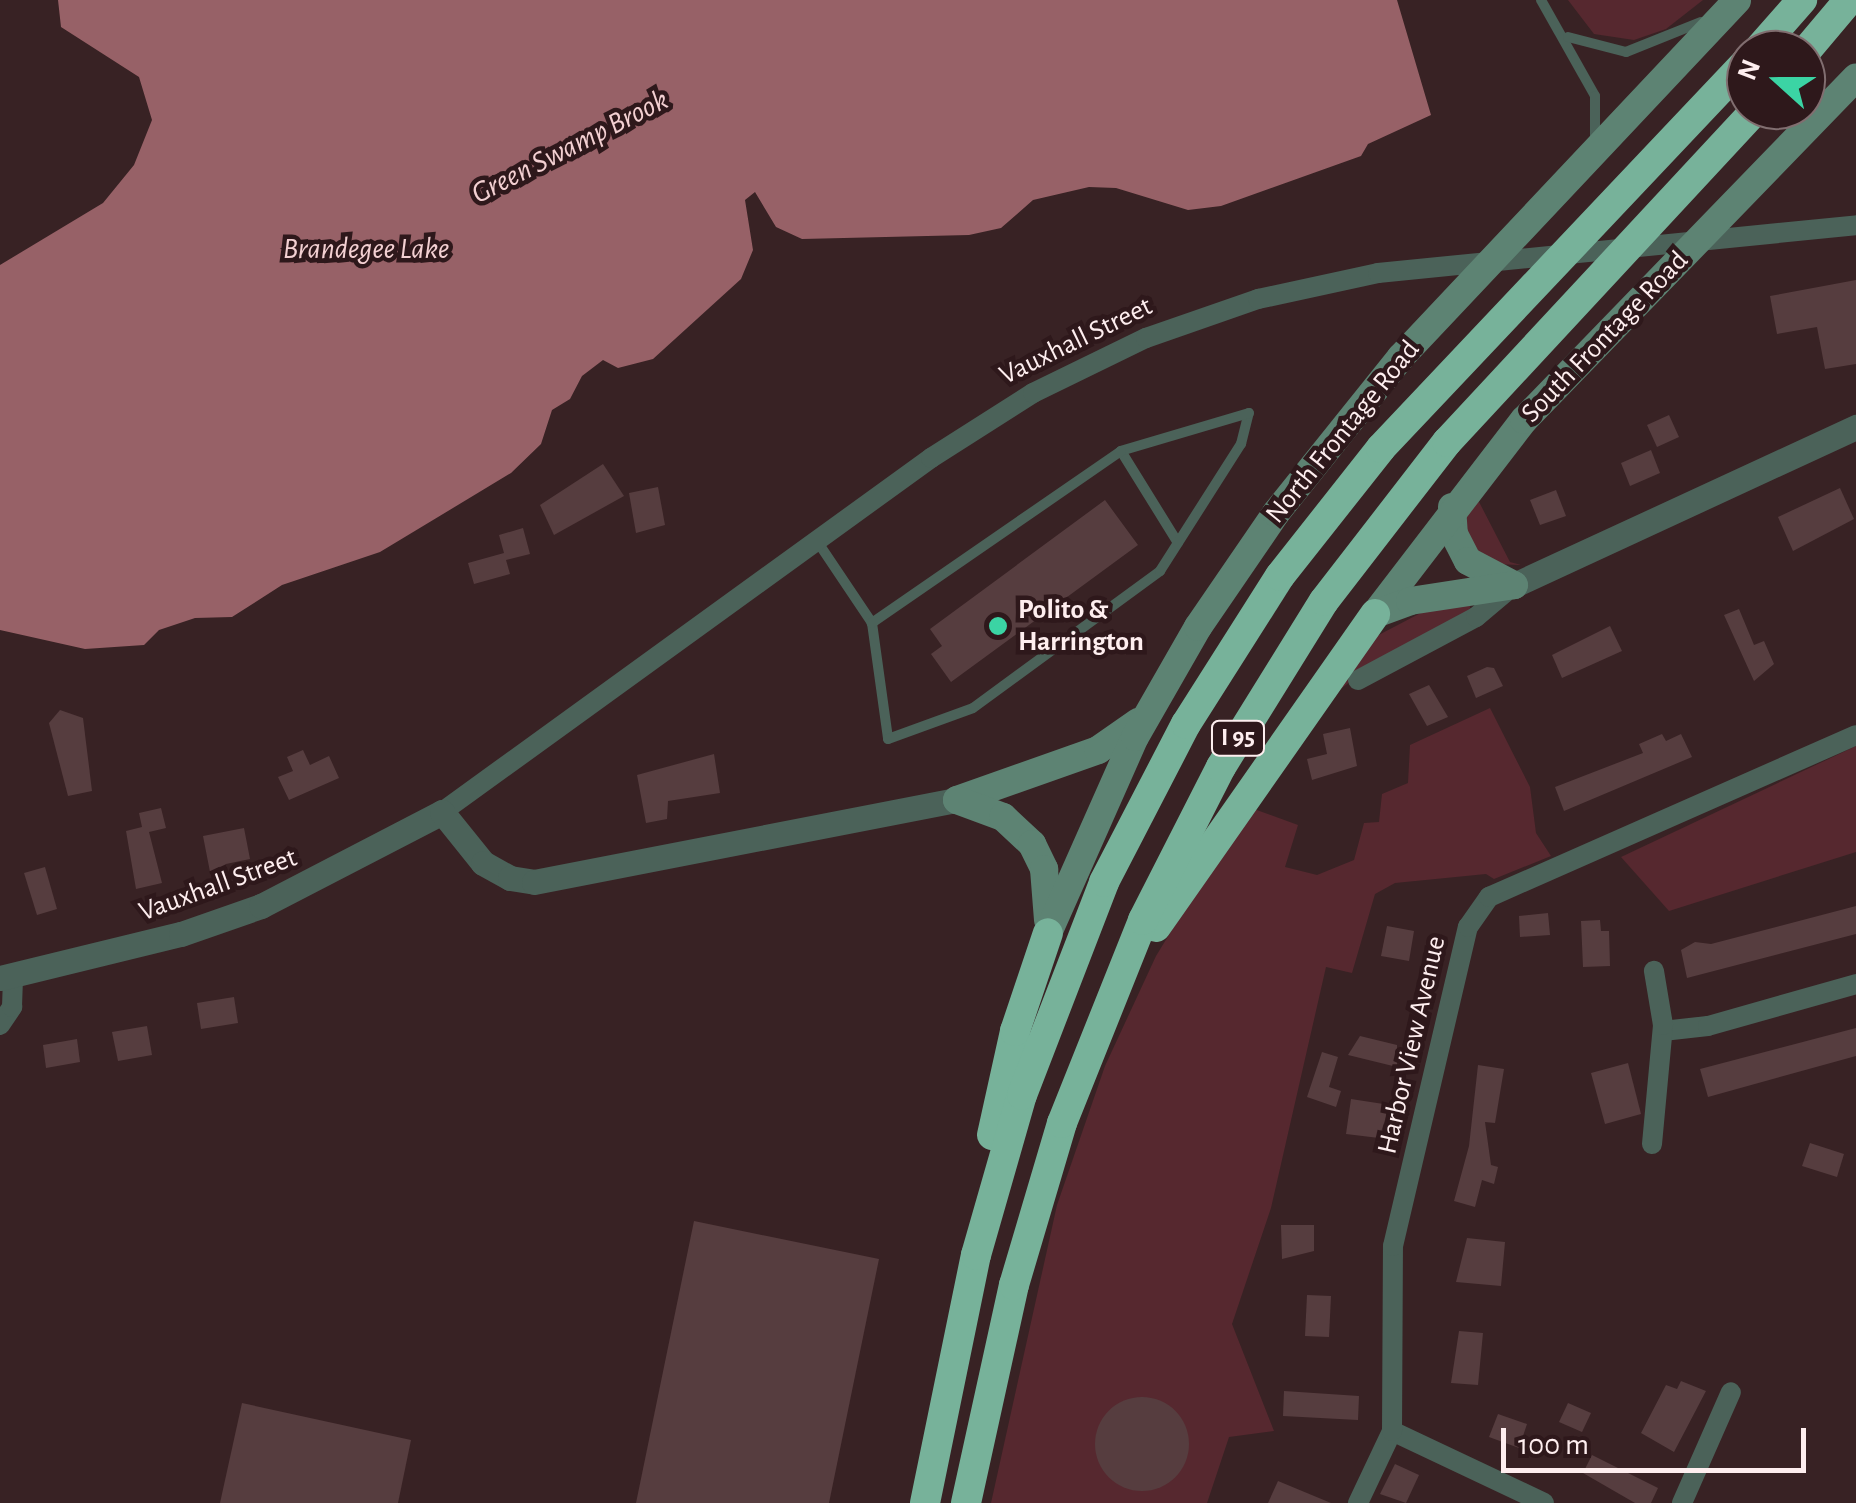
<!DOCTYPE html>
<style>
body{margin:0}
#map{position:relative;width:1856px;height:1503px;overflow:hidden;background:#382224;font-family:"Alegreya Sans",sans-serif}
div>[style]{position:absolute}
[style*='--x']{left:calc(var(--x)*1px);top:calc(var(--y)*1px);width:calc(var(--w)*1px);rotate:calc(var(--a)*1deg)}
.green>*{inset:0;background:#56282f}
.water>*{inset:0;background:#976167}
.building>*{inset:0;background:#563d3f}
.round{border-radius:50%}
.service>*{height:10px;margin:-5px;padding:0 5px;transform-origin:5px;border-radius:5px;background:#4b6259}
.minor>*{height:20px;margin:-10px;padding:0 10px;transform-origin:10px;border-radius:10px;background:#4b6259}
.tertiary>*{height:25px;margin:-12.5px;padding:0 12.5px;transform-origin:12.5px;border-radius:12.5px;background:#4b6259}
.secondary>*{height:28px;margin:-14px;padding:0 14px;transform-origin:14px;border-radius:14px;background:#5d8373}
.motorway>*{height:30px;margin:-15px;padding:0 15px;transform-origin:15px;border-radius:15px;background:#77b29a}
.dots>*{width:28px;height:28px;translate:-50% -50%;box-sizing:border-box;border:5px solid #2e181b;border-radius:50%}
span{translate:-50% -50%;white-space:nowrap;text-align:center;line-height:1.15;-webkit-text-stroke:9px #2e181b;paint-order:stroke}
.shield-label span{padding:2px 8px;background:#2e181b;border:2px solid;border-radius:8px;-webkit-text-stroke-width:0}
.shield-label{font-size:25px;color:#feeeef;font-weight:700}
.street-label{font-size:28px;color:#feeeef}
.poi-label{font-size:28px;color:#feeeef;font-weight:700}
.left{translate:0 -50%;text-align:left}
.water-label{font-size:30px;color:#f3d0d2;font-style:italic}
.north{position:absolute;left:1726px;top:30px;width:100px;height:100px;box-sizing:border-box;background:#2e181b;border:2px solid #816e70;border-radius:50%;rotate:291deg;font-size:28px;font-weight:700;line-height:40px;text-align:center;color:#feeeef}
.north::after{content:'';display:block;margin:auto;width:35px;height:45px;background:#3bd4a4;clip-path:polygon(50% 0,100% 100%,50% 72%,0 100%)}
.scale{position:absolute;left:1501px;top:1428px;width:305px;height:45px;box-sizing:border-box;border:5px solid #feeeef;border-top:0;padding-left:12px;font-size:30px;line-height:35px;white-space:nowrap;color:#feeeef;-webkit-text-stroke:8px #2e181b;paint-order:stroke}
</style>
<div id="map">
<div class="green">
<i style="clip-path:polygon(1568px 0,1703px 0,1666px 29px,1634px 40px,1594px 34px)"></i>
<i style="clip-path:polygon(1476px 496px,1510px 562px,1521px 565px,1492px 564px,1466px 541px,1464px 509px)"></i>
<i style="clip-path:polygon(1470px 604px,1470px 614px,1382px 657px,1320px 705px,1371px 639px,1436px 605px)"></i>
<i style="clip-path:polygon(1490px 708px,1530px 787px,1536px 833px,1551px 856px,1494px 879px,1486px 874px,1395px 883px,1375px 894px,1352px 973px,1326px 967px,1271px 1208px,1232px 1324px,1274px 1431px,1229px 1437px,1207px 1503px,991px 1503px,1057px 1205px,1105px 1066px,1156px 956px,1200px 884px,1251px 808px,1298px 825px,1285px 867px,1317px 875px,1354px 860px,1364px 823px,1379px 822px,1382px 794px,1408px 783px,1410px 745px)"></i>
<i style="clip-path:polygon(1856px 746px,1856px 852px,1669px 911px,1621px 857px)"></i>
</div>
<div class="water">
<i style="clip-path:polygon(58px 0,1397px 0,1431px 115px,1368px 144px,1361px 156px,1221px 206px,1188px 210px,1116px 188px,1089px 187px,1033px 200px,1001px 228px,969px 235px,802px 239px,776px 227px,755px 192px,745px 200px,753px 250px,741px 279px,653px 359px,618px 368px,603px 360px,582px 376px,570px 399px,552px 410px,541px 444px,511px 473px,380px 552px,282px 585px,232px 617px,195px 618px,159px 630px,144px 645px,85px 649px,0 630px,0 265px,103px 203px,134px 165px,152px 120px,139px 77px,61px 27px)"></i>
</div>
<div class="building">
<i style="clip-path:polygon(1856px 280px,1856px 364px,1825px 369px,1817px 327px,1777px 334px,1770px 296px)"></i>
<i style="clip-path:polygon(1669px 415px,1679px 437px,1657px 447px,1647px 425px)"></i>
<i style="clip-path:polygon(1651px 450px,1660px 473px,1630px 486px,1621px 463px)"></i>
<i style="clip-path:polygon(603px 464px,624px 496px,554px 535px,540px 505px)"></i>
<i style="clip-path:polygon(658px 487px,665px 525px,636px 533px,629px 493px)"></i>
<i style="clip-path:polygon(1840px 488px,1854px 519px,1793px 551px,1778px 517px)"></i>
<i style="clip-path:polygon(1556px 490px,1566px 516px,1540px 525px,1530px 500px)"></i>
<i style="clip-path:polygon(1105px 500px,1138px 545px,951px 682px,931px 654px,942px 646px,930px 629px)"></i>
<i style="clip-path:polygon(523px 528px,530px 554px,506px 560px,510px 574px,474px 584px,468px 563px,504px 553px,499px 535px)"></i>
<i style="clip-path:polygon(1739px 609px,1754px 645px,1764px 641px,1774px 664px,1754px 681px,1724px 615px)"></i>
<i style="clip-path:polygon(1610px 626px,1622px 651px,1562px 678px,1552px 655px)"></i>
<i style="clip-path:polygon(1487px 667px,1494px 668px,1503px 686px,1476px 698px,1467px 676px)"></i>
<i style="clip-path:polygon(1429px 685px,1448px 717px,1427px 726px,1409px 694px)"></i>
<i style="clip-path:polygon(60px 710px,83px 718px,92px 791px,68px 796px,49px 723px)"></i>
<i style="clip-path:polygon(1350px 728px,1357px 766px,1312px 780px,1307px 759px,1327px 754px,1323px 734px)"></i>
<i style="clip-path:polygon(1662px 734px,1666px 741px,1681px 734px,1692px 757px,1564px 811px,1555px 787px,1643px 753px,1639px 744px)"></i>
<i style="clip-path:polygon(303px 750px,310px 765px,329px 756px,339px 778px,289px 800px,278px 777px,293px 771px,287px 757px)"></i>
<i style="clip-path:polygon(714px 754px,720px 793px,668px 801px,667px 819px,646px 823px,637px 775px)"></i>
<i style="clip-path:polygon(161px 808px,166px 828px,149px 832px,162px 883px,136px 889px,126px 831px,142px 827px,139px 813px)"></i>
<i style="clip-path:polygon(244px 828px,250px 859px,226px 864px,228px 874px,211px 877px,203px 836px)"></i>
<i style="clip-path:polygon(45px 867px,57px 909px,37px 915px,24px 873px)"></i>
<i style="clip-path:polygon(1856px 906px,1856px 934px,1687px 978px,1681px 950px,1695px 942px,1711px 944px)"></i>
<i style="clip-path:polygon(1548px 913px,1550px 935px,1520px 937px,1519px 916px)"></i>
<i style="clip-path:polygon(1600px 920px,1601px 931px,1609px 931px,1610px 966px,1583px 967px,1581px 921px)"></i>
<i style="clip-path:polygon(1387px 926px,1414px 931px,1409px 961px,1381px 956px)"></i>
<i style="clip-path:polygon(234px 997px,238px 1023px,201px 1029px,197px 1003px)"></i>
<i style="clip-path:polygon(147px 1026px,152px 1055px,118px 1061px,112px 1032px)"></i>
<i style="clip-path:polygon(1856px 1028px,1856px 1056px,1708px 1097px,1700px 1069px)"></i>
<i style="clip-path:polygon(1360px 1036px,1397px 1045px,1397px 1067px,1348px 1055px)"></i>
<i style="clip-path:polygon(77px 1039px,80px 1062px,46px 1068px,43px 1045px)"></i>
<i style="clip-path:polygon(1322px 1052px,1338px 1057px,1329px 1087px,1341px 1091px,1336px 1107px,1307px 1097px)"></i>
<i style="clip-path:polygon(1628px 1063px,1641px 1114px,1605px 1124px,1591px 1073px)"></i>
<i style="clip-path:polygon(1478px 1065px,1504px 1069px,1495px 1123px,1485px 1122px,1491px 1165px,1498px 1167px,1494px 1184px,1482px 1180px,1475px 1207px,1454px 1201px,1469px 1146px)"></i>
<i style="clip-path:polygon(1351px 1099px,1390px 1105px,1379px 1138px,1346px 1134px)"></i>
<i style="clip-path:polygon(1810px 1143px,1844px 1154px,1837px 1177px,1802px 1166px)"></i>
<i style="clip-path:polygon(694px 1221px,879px 1259px,829px 1503px,636px 1503px)"></i>
<i style="clip-path:polygon(1281px 1225px,1314px 1225px,1314px 1251px,1282px 1259px)"></i>
<i style="clip-path:polygon(1467px 1238px,1505px 1242px,1501px 1286px,1456px 1282px)"></i>
<i style="clip-path:polygon(1307px 1295px,1331px 1296px,1329px 1337px,1305px 1336px)"></i>
<i style="clip-path:polygon(1459px 1331px,1483px 1333px,1478px 1385px,1451px 1383px)"></i>
<i style="clip-path:polygon(1681px 1381px,1706px 1391px,1674px 1452px,1641px 1433px,1666px 1385px,1677px 1389px)"></i>
<i style="clip-path:polygon(1284px 1391px,1359px 1396px,1358px 1420px,1283px 1416px)"></i>
<i class="round" style="left:1095px;top:1397px;width:94px;height:94px"></i>
<i style="clip-path:polygon(242px 1403px,411px 1440px,398px 1503px,220px 1503px)"></i>
<i style="clip-path:polygon(1568px 1403px,1591px 1413px,1582px 1432px,1559px 1422px)"></i>
<i style="clip-path:polygon(1498px 1414px,1527px 1424px,1519px 1448px,1489px 1437px)"></i>
<i style="clip-path:polygon(1592px 1455px,1658px 1488px,1651px 1503px,1635px 1503px,1583px 1473px)"></i>
<i style="clip-path:polygon(1395px 1464px,1419px 1475px,1406px 1503px,1380px 1494px)"></i>
<i style="clip-path:polygon(1278px 1481px,1331px 1503px,1268px 1503px)"></i>
</div>
<div class="service">
<i style="--x:1541;--y:0;--w:110;--a:60.6"></i>
<i style="--x:1595;--y:96;--w:43;--a:90"></i>
<i style="--x:1568;--y:37;--w:60;--a:14.5"></i>
<i style="--x:1626;--y:52;--w:81;--a:-21.8"></i>
<i style="--x:1121;--y:451;--w:108;--a:58.2"></i>
<i style="--x:817;--y:541;--w:99;--a:56.1"></i>
<i style="--x:872;--y:623;--w:117;--a:82.1"></i>
<i style="--x:888;--y:739;--w:90;--a:-20"></i>
<i style="--x:973;--y:708;--w:232;--a:-36.2"></i>
<i style="--x:1160;--y:571;--w:151;--a:-57.5"></i>
<i style="--x:1241;--y:444;--w:32;--a:-76"></i>
<i style="--x:1249;--y:413;--w:134;--a:163.5"></i>
<i style="--x:1121;--y:451;--w:303;--a:145.4"></i>
</div>
<div class="minor">
<i style="--x:1358;--y:680;--w:134;--a:-28.1"></i>
<i style="--x:1476;--y:617;--w:50;--a:-40.1"></i>
<i style="--x:442;--y:812;--w:604;--a:-35.9"></i>
<i style="--x:931;--y:458;--w:121;--a:-32.5"></i>
<i style="--x:1033;--y:393;--w:126;--a:-26"></i>
<i style="--x:1146;--y:338;--w:119;--a:-19.2"></i>
<i style="--x:1258;--y:299;--w:123;--a:-12.2"></i>
<i style="--x:1378;--y:273;--w:480;--a:-5.7"></i>
<i style="--x:0;--y:1025;--w:22;--a:-56"></i>
<i style="--x:12;--y:1007;--w:32;--a:-88"></i>
<i style="--x:1663;--y:1031;--w:45;--a:-6.3"></i>
<i style="--x:1708;--y:1026;--w:154;--a:-15.8"></i>
<i style="--x:1652;--y:1144;--w:120;--a:-84.7"></i>
<i style="--x:1663;--y:1025;--w:55;--a:-99.5"></i>
<i style="--x:1392;--y:1431;--w:168;--a:25.3"></i>
<i style="--x:1358;--y:1503;--w:80;--a:-64.7"></i>
<i style="--x:1392;--y:1431;--w:185;--a:-89.7"></i>
<i style="--x:1393;--y:1246;--w:328;--a:-76.8"></i>
<i style="--x:1468;--y:927;--w:37;--a:-55"></i>
<i style="--x:1489;--y:897;--w:401;--a:-23.8"></i>
<i style="--x:1682;--y:1503;--w:121;--a:-66.2"></i>
</div>
<div class="tertiary">
<i style="--x:1514;--y:585;--w:377;--a:-24.8"></i>
<i style="--x:0;--y:978;--w:186;--a:-13.7"></i>
<i style="--x:181;--y:934;--w:85;--a:-19.3"></i>
<i style="--x:261;--y:906;--w:204;--a:-27.4"></i>
<i style="--x:442;--y:812;--w:65;--a:51.2"></i>
<i style="--x:483;--y:863;--w:31;--a:29"></i>
<i style="--x:510;--y:878;--w:24;--a:9"></i>
<i style="--x:534;--y:882;--w:431;--a:-11"></i>
</div>
<div class="secondary">
<i style="--x:1452;--y:507;--w:27;--a:86"></i>
<i style="--x:1454;--y:534;--w:30;--a:63"></i>
<i style="--x:1468;--y:561;--w:52;--a:27.6"></i>
<i style="--x:1375;--y:614;--w:245;--a:-52.5"></i>
<i style="--x:1524;--y:420;--w:477;--a:-45.9"></i>
<i style="--x:1375;--y:614;--w:37;--a:-20"></i>
<i style="--x:1410;--y:601;--w:105;--a:-8.7"></i>
<i style="--x:957;--y:800;--w:150;--a:-19.5"></i>
<i style="--x:1098;--y:750;--w:49;--a:-35"></i>
<i style="--x:957;--y:800;--w:49;--a:20.3"></i>
<i style="--x:1003;--y:817;--w:40;--a:43"></i>
<i style="--x:1032;--y:844;--w:28;--a:64"></i>
<i style="--x:1044;--y:869;--w:51;--a:85.5"></i>
<i style="--x:1048;--y:933;--w:214;--a:-66.1"></i>
<i style="--x:1135;--y:737;--w:127;--a:-60.2"></i>
<i style="--x:1198;--y:627;--w:138;--a:-55.6"></i>
<i style="--x:1276;--y:513;--w:200;--a:-51.3"></i>
<i style="--x:1401;--y:357;--w:490;--a:-46.7"></i>
</div>
<div class="motorway">
<i style="--x:1758;--y:50;--w:67;--a:-48.7"></i>
<i style="--x:1806;--y:51;--w:67;--a:-49.9"></i>
<i style="--x:1156;--y:927;--w:382;--a:-55"></i>
<i style="--x:992;--y:1135;--w:107;--a:-77.5"></i>
<i style="--x:1015;--y:1031;--w:103;--a:-71.4"></i>
<i style="--x:925;--y:1503;--w:253;--a:-78.4"></i>
<i style="--x:976;--y:1255;--w:166;--a:-74"></i>
<i style="--x:1022;--y:1095;--w:228;--a:-68.9"></i>
<i style="--x:1104;--y:882;--w:178;--a:-62.6"></i>
<i style="--x:1186;--y:724;--w:175;--a:-57.6"></i>
<i style="--x:1280;--y:576;--w:163;--a:-51.7"></i>
<i style="--x:1381;--y:448;--w:531;--a:-46.6"></i>
<i style="--x:966;--y:1503;--w:223;--a:-77.6"></i>
<i style="--x:1014;--y:1285;--w:169;--a:-73.5"></i>
<i style="--x:1062;--y:1123;--w:219;--a:-68.2"></i>
<i style="--x:1143;--y:920;--w:172;--a:-63"></i>
<i style="--x:1221;--y:767;--w:195;--a:-58.2"></i>
<i style="--x:1324;--y:601;--w:201;--a:-52.3"></i>
<i style="--x:1447;--y:442;--w:453;--a:-47.1"></i>
</div>
<div class="dots">
<i style="left:998px;top:626px;background:#3bd4a4"></i>
</div>
<div class="shield-label">
<span style="left:1238px;top:738px">I 95</span>
</div>
<div class="street-label">
<span style="left:1605px;top:337px;rotate:-46deg">South Frontage Road</span>
<span style="left:1076px;top:341px;rotate:-26deg">Vauxhall Street</span>
<span style="left:1343px;top:432px;rotate:-51deg">North Frontage Road</span>
<span style="left:218px;top:885px;rotate:-20deg">Vauxhall Street</span>
<span style="left:1412px;top:1045px;rotate:-77deg">Harbor View Avenue</span>
</div>
<div class="poi-label">
<span class="left" style="left:1018px;top:626px">Polito &amp;<br>Harrington</span>
</div>
<div class="water-label">
<span style="left:570px;top:147px;rotate:-27deg">Green Swamp Brook</span>
<span style="left:366px;top:249px">Brandegee Lake</span>
</div>
<div class="north">N</div>
<div class="scale">100 m</div>
</div>
